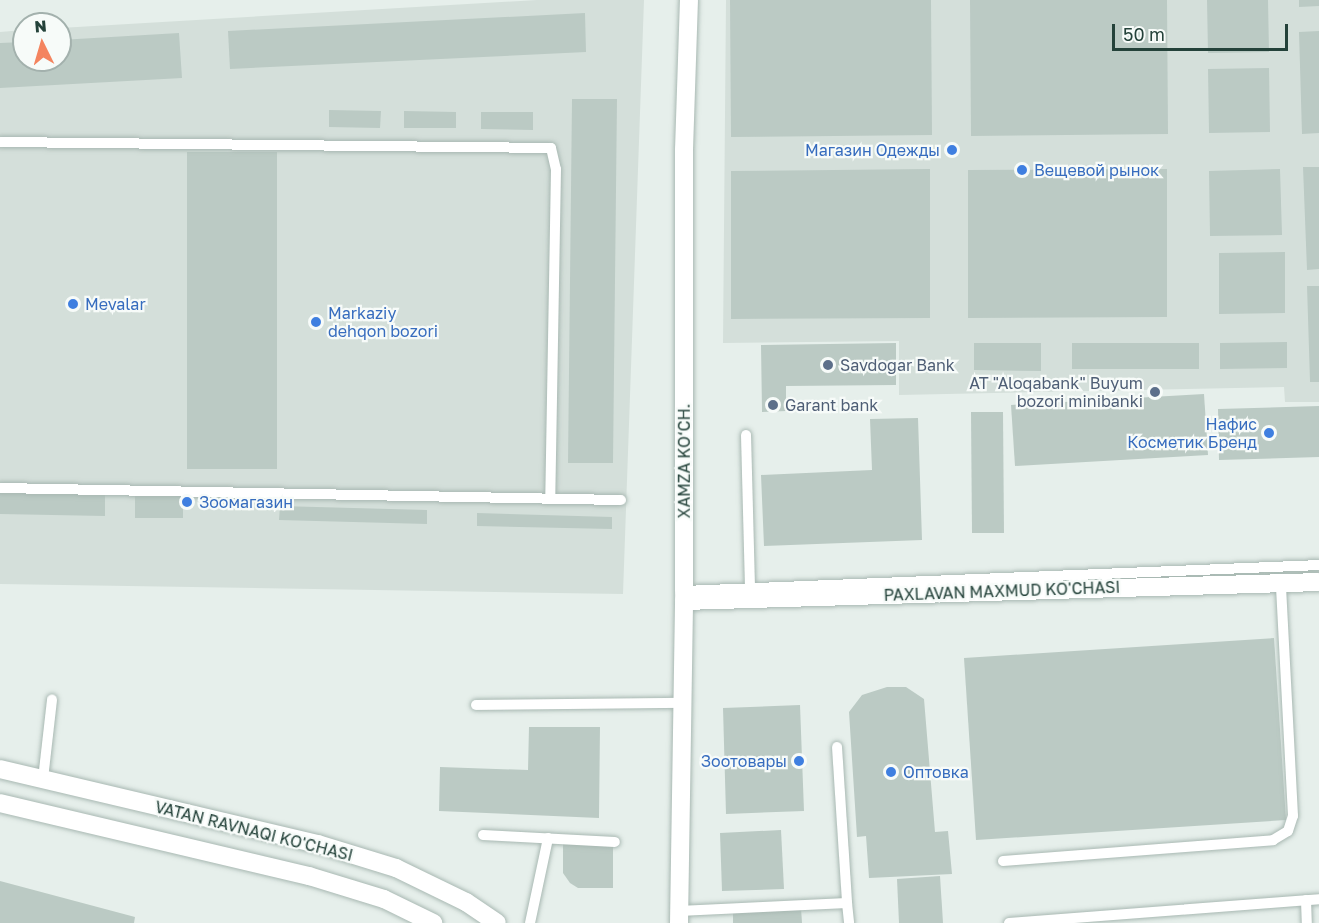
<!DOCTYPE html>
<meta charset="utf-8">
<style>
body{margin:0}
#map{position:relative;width:1319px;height:923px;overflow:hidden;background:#e6efeb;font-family:"Golos Text",sans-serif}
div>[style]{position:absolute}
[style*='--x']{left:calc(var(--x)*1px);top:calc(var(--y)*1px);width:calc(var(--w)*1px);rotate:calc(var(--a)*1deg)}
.built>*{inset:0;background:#d4dfda}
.building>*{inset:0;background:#bbcac4}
.roads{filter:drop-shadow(0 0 2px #a8b8b2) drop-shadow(0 0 2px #a8b8b2)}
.lane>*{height:10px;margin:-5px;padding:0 5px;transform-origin:5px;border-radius:5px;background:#fff}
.street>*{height:18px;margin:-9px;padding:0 9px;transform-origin:9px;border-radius:9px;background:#fff}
.secondary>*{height:18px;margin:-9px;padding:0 9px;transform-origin:9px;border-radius:9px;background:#fff}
.dots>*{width:16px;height:16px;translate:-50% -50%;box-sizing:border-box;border:3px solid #f7fbf9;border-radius:50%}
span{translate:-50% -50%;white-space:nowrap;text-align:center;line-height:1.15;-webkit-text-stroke:4.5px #f7fbf9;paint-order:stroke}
.shop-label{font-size:16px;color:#366cbe}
.right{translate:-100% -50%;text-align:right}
.left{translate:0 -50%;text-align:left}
.service-label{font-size:16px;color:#4e5e75}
.street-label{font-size:16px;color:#24423a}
.north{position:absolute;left:12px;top:12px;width:60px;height:60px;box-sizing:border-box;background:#f7fbf9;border:2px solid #a3b1ad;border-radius:50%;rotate:355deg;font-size:16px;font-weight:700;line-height:24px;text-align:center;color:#24423a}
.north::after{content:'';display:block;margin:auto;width:21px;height:27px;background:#f4845f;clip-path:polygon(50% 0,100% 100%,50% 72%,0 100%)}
.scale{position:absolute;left:1112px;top:24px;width:176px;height:27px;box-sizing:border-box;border:3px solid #24423a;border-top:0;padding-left:8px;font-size:18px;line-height:21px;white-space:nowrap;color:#24423a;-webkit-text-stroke:4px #f7fbf9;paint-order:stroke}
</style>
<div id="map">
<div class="built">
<i style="clip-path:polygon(537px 0,644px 0,623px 594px,0 584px,0 32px,24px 30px,24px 60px,60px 60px,60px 28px)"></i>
<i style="clip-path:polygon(726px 0,1319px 0,1319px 402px,1285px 402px,1284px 387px,899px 395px,899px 341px,723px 343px)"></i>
</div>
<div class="building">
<i style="clip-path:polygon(730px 0,931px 0,932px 135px,731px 137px)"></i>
<i style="clip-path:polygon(970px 0,1167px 0,1168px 134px,971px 136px)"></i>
<i style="clip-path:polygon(1207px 0,1268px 0,1269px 52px,1208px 53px)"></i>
<i style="clip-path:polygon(1299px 0,1319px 0,1319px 6px,1299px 7px)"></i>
<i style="clip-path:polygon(585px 13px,586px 52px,230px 69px,228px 31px)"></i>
<i style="clip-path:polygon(1319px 31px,1319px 133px,1302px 134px,1299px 32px)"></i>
<i style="clip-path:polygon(179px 33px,182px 78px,0 88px,0 43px,24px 42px,24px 60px,60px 60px,60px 40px)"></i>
<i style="clip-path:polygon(1269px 68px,1270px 132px,1209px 133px,1208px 69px)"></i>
<i style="clip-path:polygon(572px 99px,617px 99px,613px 463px,568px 463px)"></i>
<i style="clip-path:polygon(329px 110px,381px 111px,380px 128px,329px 127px)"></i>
<i style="clip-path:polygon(404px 111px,456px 112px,456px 128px,404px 128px)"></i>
<i style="clip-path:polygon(481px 112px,533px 112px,533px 130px,481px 129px)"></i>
<i style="clip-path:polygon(187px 152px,277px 152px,277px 469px,187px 469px)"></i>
<i style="clip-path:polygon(1303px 167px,1319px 167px,1319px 269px,1307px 270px)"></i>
<i style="clip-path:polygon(930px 169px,930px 318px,731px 319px,731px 171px)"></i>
<i style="clip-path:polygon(1167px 169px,1167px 317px,968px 318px,968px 170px)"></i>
<i style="clip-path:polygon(1280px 169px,1282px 235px,1210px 236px,1209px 171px)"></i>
<i style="clip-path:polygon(1285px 252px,1285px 313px,1219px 314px,1219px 253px)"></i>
<i style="clip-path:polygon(1307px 286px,1319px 286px,1319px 382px,1310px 382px)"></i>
<i style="clip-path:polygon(1287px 342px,1287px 368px,1220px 369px,1220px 343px)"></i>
<i style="clip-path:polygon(896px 343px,896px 385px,786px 386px,786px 411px,762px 412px,761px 345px)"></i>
<i style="clip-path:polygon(974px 343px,1041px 343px,1041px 371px,974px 370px)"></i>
<i style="clip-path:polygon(1072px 343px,1199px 343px,1199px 369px,1072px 369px)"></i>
<i style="clip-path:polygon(1204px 394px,1208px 455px,1015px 466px,1011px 405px)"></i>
<i style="clip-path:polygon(1319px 406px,1319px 457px,1219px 460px,1218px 409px)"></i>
<i style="clip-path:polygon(971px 412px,1003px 412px,1004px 533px,972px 533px)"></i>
<i style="clip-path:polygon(918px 418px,922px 540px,764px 546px,761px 475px,872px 470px,870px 419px)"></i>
<i style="clip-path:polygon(0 491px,105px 493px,105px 516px,0 514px)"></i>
<i style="clip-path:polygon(135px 493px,183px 494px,183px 518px,135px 518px)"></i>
<i style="clip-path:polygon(280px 506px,427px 510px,427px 524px,279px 520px)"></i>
<i style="clip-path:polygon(477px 513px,612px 517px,612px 529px,477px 526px)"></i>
<i style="clip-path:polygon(1274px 638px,1286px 820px,976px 840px,964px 658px)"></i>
<i style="clip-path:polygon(887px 687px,906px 687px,924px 699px,935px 832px,948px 831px,952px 874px,869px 878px,866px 836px,857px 837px,849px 712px,862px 695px)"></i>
<i style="clip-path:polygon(800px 705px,804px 811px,726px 814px,723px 708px)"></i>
<i style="clip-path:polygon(529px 727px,600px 727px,599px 818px,439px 811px,440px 767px,528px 770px)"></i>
<i style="clip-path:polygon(781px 830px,784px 889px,722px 891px,720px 833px)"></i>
<i style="clip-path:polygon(613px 843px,613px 888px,578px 888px,570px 883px,563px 873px,563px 844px)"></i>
<i style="clip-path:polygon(940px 876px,943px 923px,899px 923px,897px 879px)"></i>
<i style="clip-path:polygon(0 881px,135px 917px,134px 923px,0 923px)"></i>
<i style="clip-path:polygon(801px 908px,802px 923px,733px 923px,733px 910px)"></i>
</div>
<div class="roads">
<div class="lane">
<i style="--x:0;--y:142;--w:551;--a:0.62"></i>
<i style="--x:551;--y:148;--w:22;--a:77"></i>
<i style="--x:556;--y:169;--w:329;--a:91"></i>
<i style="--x:746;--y:435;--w:153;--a:88.5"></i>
<i style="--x:0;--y:488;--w:621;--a:1.11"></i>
<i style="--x:684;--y:591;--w:636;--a:-2.34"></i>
<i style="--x:476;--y:705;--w:207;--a:-0.6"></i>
<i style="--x:837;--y:747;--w:156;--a:86.3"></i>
<i style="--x:43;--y:779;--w:80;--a:-83.5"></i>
<i style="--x:483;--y:835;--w:132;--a:3"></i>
<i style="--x:1003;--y:861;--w:271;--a:-4.4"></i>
<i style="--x:1273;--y:840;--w:17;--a:-31"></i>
<i style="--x:1288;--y:831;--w:16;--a:-72"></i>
<i style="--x:1293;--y:816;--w:232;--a:-93"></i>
<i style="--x:1306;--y:900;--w:23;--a:88"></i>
<i style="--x:679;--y:911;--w:168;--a:-2.7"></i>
<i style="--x:847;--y:903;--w:20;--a:84"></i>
<i style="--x:530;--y:923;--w:87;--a:-78"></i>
<i style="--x:1009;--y:923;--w:311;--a:-4.4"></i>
</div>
<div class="street">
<i style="--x:684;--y:601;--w:635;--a:-1.71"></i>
<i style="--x:679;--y:923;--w:332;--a:-89.1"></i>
<i style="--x:684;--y:591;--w:441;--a:-90"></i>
<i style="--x:684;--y:150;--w:150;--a:-88.1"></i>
</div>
<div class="secondary">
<i style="--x:0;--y:769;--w:327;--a:13.3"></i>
<i style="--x:318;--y:844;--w:82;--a:17.1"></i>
<i style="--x:396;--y:868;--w:78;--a:25.9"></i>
<i style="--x:466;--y:902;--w:37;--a:34"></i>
<i style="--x:0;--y:803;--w:318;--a:13.3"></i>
<i style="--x:309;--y:876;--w:78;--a:17"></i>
<i style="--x:384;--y:899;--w:55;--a:26.1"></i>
</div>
</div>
<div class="dots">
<i style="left:952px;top:150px;background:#3f7fe0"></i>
<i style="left:1022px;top:170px;background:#3f7fe0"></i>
<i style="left:73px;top:304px;background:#3f7fe0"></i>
<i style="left:316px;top:322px;background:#3f7fe0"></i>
<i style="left:828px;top:365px;background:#5c6f8a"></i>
<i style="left:1155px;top:392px;background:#5c6f8a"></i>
<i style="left:773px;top:405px;background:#5c6f8a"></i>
<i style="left:1269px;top:433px;background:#3f7fe0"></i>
<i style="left:187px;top:502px;background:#3f7fe0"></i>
<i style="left:799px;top:761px;background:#3f7fe0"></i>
<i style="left:891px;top:772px;background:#3f7fe0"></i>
</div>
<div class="shop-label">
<span class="right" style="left:940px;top:150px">Магазин Одежды</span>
<span class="left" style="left:1034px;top:170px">Вещевой рынок</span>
<span class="left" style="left:85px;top:304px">Mevalar</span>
<span class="left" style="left:328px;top:322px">Markaziy<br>dehqon bozori</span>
<span class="right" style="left:1257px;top:433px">Нафис<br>Косметик Бренд</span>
<span class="left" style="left:199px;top:502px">Зоомагазин</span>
<span class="right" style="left:787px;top:761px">Зоотовары</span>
<span class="left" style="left:903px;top:772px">Оптовка</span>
</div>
<div class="service-label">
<span class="left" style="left:840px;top:365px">Savdogar Bank</span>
<span class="right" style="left:1143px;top:392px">AT "Aloqabank" Buyum<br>bozori minibanki</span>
<span class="left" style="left:785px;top:405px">Garant bank</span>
</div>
<div class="street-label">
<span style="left:684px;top:461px;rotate:-90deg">XAMZA KO‘CH.</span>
<span style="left:1002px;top:591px;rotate:-2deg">PAXLAVAN MAXMUD KO'CHASI</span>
<span style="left:254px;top:831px;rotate:14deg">VATAN RAVNAQI KO'CHASI</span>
</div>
<div class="north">N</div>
<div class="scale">50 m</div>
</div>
